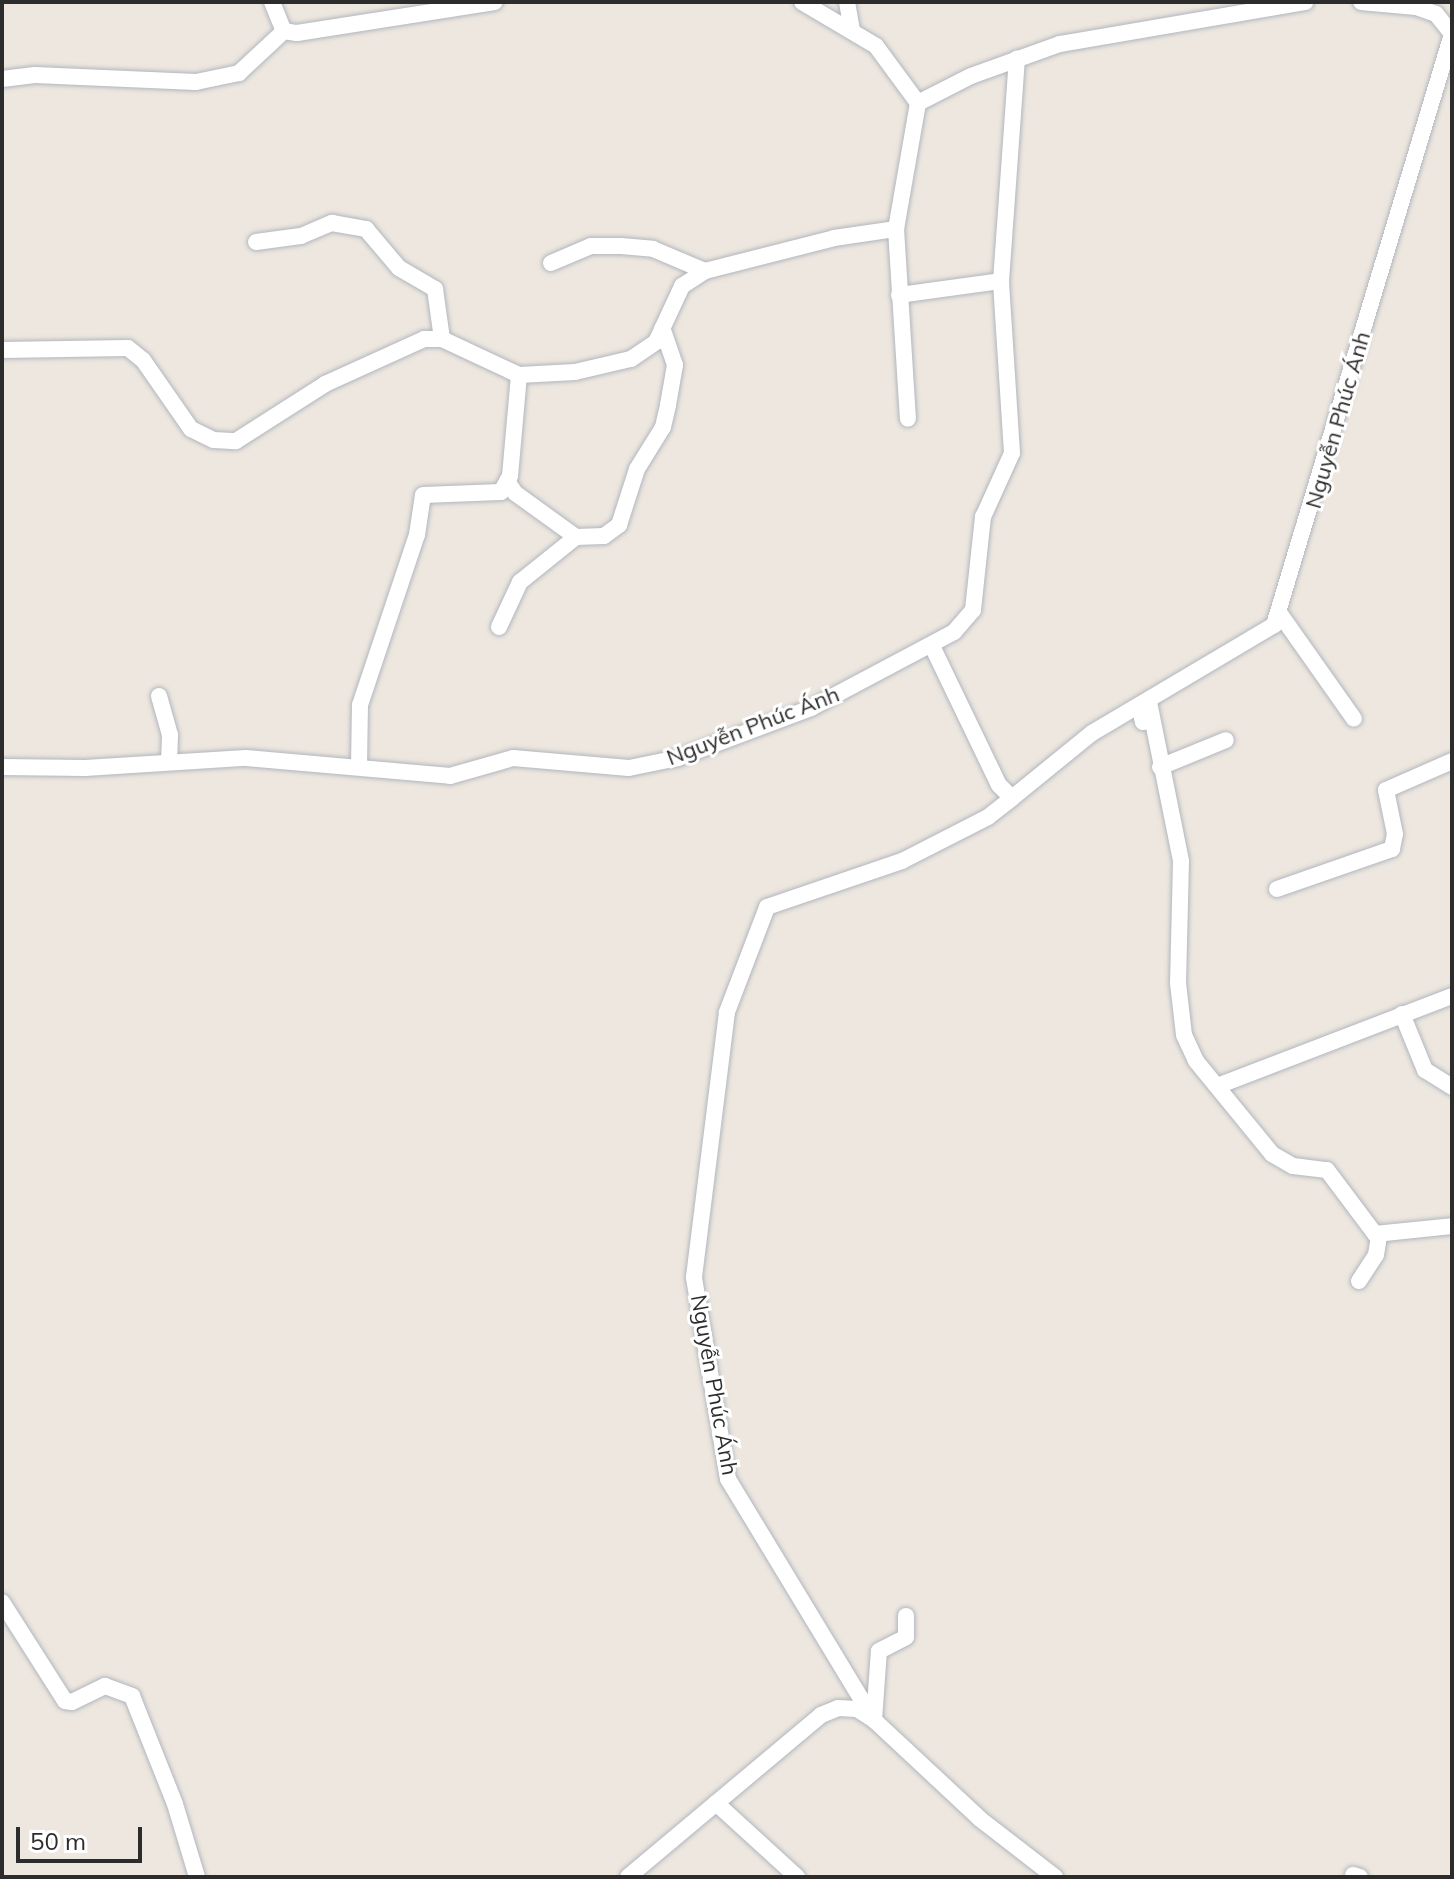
<!DOCTYPE html>
<meta charset="utf-8">
<style>
body{margin:0}
#map{position:relative;width:1454px;height:1879px;overflow:hidden;background:#ede7df;font-family:Mulish,sans-serif}
div>[style]{position:absolute}
[style*='--x']{left:calc(var(--x)*1px);top:calc(var(--y)*1px);width:calc(var(--w)*1px);rotate:calc(var(--a)*1deg)}
.roads{filter:drop-shadow(0 0 2px #b2b6bf) drop-shadow(0 0 2px #b2b6bf)}
.minor>*{height:16px;margin:-8px;padding:0 8px;transform-origin:8px;border-radius:8px;background:#fff}
span{translate:-50% -50%;white-space:nowrap;text-align:center;line-height:1.15;-webkit-text-stroke:6px #fff;paint-order:stroke}
.street-label{font-size:22px;color:#2c2c2c}
.frame{position:absolute;inset:0;border:4px solid #2c2c2c;pointer-events:none}
.scale{position:absolute;left:16px;top:1827px;width:126px;height:36px;box-sizing:border-box;border:4px solid #2c2c2c;border-top:0;padding-left:10px;font-size:24px;line-height:28px;white-space:nowrap;color:#2c2c2c;-webkit-text-stroke:6px #fff;paint-order:stroke}
</style>
<div id="map">
<div class="roads">
<div class="minor">
<i style="--x:272;--y:2;--w:31;--a:68"></i>
<i style="--x:284;--y:31;--w:13;--a:9"></i>
<i style="--x:297;--y:33;--w:200;--a:-8.9"></i>
<i style="--x:802;--y:2;--w:86;--a:30.7"></i>
<i style="--x:876;--y:46;--w:71;--a:53.6"></i>
<i style="--x:918;--y:103;--w:128;--a:99.9"></i>
<i style="--x:896;--y:229;--w:190;--a:86.4"></i>
<i style="--x:847;--y:2;--w:28;--a:80"></i>
<i style="--x:1361;--y:2;--w:55;--a:5.2"></i>
<i style="--x:1416;--y:7;--w:21;--a:19"></i>
<i style="--x:1436;--y:14;--w:26;--a:51"></i>
<i style="--x:2;--y:79;--w:33;--a:-7"></i>
<i style="--x:35;--y:75;--w:161;--a:2.5"></i>
<i style="--x:196;--y:82;--w:44;--a:-11.8"></i>
<i style="--x:239;--y:73;--w:62;--a:-43"></i>
<i style="--x:918;--y:103;--w:59;--a:-27"></i>
<i style="--x:971;--y:76;--w:95;--a:-19.8"></i>
<i style="--x:1060;--y:44;--w:249;--a:-9.7"></i>
<i style="--x:256;--y:242;--w:45;--a:-7.6"></i>
<i style="--x:301;--y:236;--w:34;--a:-23"></i>
<i style="--x:332;--y:223;--w:35;--a:10"></i>
<i style="--x:366;--y:229;--w:51;--a:49.8"></i>
<i style="--x:399;--y:268;--w:42;--a:30.3"></i>
<i style="--x:435;--y:289;--w:50;--a:82"></i>
<i style="--x:551;--y:263;--w:43;--a:-23"></i>
<i style="--x:591;--y:246;--w:30;--a:0"></i>
<i style="--x:621;--y:246;--w:32;--a:5"></i>
<i style="--x:653;--y:249;--w:56;--a:22.9"></i>
<i style="--x:899;--y:295;--w:103;--a:-7.8"></i>
<i style="--x:2;--y:350;--w:126;--a:-0.9"></i>
<i style="--x:128;--y:348;--w:19;--a:39"></i>
<i style="--x:143;--y:360;--w:84;--a:55.2"></i>
<i style="--x:191;--y:429;--w:25;--a:26"></i>
<i style="--x:214;--y:440;--w:22;--a:3"></i>
<i style="--x:236;--y:441;--w:106;--a:-32.6"></i>
<i style="--x:325;--y:384;--w:109;--a:-24.4"></i>
<i style="--x:424;--y:339;--w:18;--a:0"></i>
<i style="--x:442;--y:339;--w:85;--a:25.1"></i>
<i style="--x:519;--y:375;--w:56;--a:-3.1"></i>
<i style="--x:575;--y:372;--w:57;--a:-13.1"></i>
<i style="--x:631;--y:359;--w:30;--a:-34"></i>
<i style="--x:656;--y:342;--w:62;--a:-65.1"></i>
<i style="--x:682;--y:286;--w:27;--a:-33"></i>
<i style="--x:705;--y:271;--w:133;--a:-14.3"></i>
<i style="--x:834;--y:238;--w:63;--a:-8.3"></i>
<i style="--x:507;--y:481;--w:14;--a:56"></i>
<i style="--x:515;--y:493;--w:75;--a:35.8"></i>
<i style="--x:1280;--y:614;--w:128;--a:54.8"></i>
<i style="--x:499;--y:627;--w:50;--a:-65"></i>
<i style="--x:520;--y:582;--w:72;--a:-38.8"></i>
<i style="--x:576;--y:537;--w:28;--a:-2"></i>
<i style="--x:604;--y:536;--w:19;--a:-36"></i>
<i style="--x:619;--y:525;--w:59;--a:-72.2"></i>
<i style="--x:637;--y:469;--w:49;--a:-58.2"></i>
<i style="--x:663;--y:427;--w:23;--a:-77"></i>
<i style="--x:668;--y:405;--w:41;--a:-80.1"></i>
<i style="--x:675;--y:365;--w:39;--a:-109"></i>
<i style="--x:932;--y:646;--w:154;--a:64.3"></i>
<i style="--x:999;--y:785;--w:18;--a:45"></i>
<i style="--x:1012;--y:798;--w:103;--a:-39.1"></i>
<i style="--x:1092;--y:733;--w:212;--a:-30.7"></i>
<i style="--x:1274;--y:625;--w:617;--a:-73.24"></i>
<i style="--x:159;--y:696;--w:41;--a:74.2"></i>
<i style="--x:170;--y:735;--w:27;--a:92"></i>
<i style="--x:1149;--y:702;--w:17;--a:115"></i>
<i style="--x:1142;--y:717;--w:5;--a:79"></i>
<i style="--x:1143;--y:722;--w:21;--a:-73"></i>
<i style="--x:1149;--y:702;--w:162;--a:78.6"></i>
<i style="--x:1181;--y:861;--w:122;--a:91.4"></i>
<i style="--x:1178;--y:983;--w:52;--a:83.4"></i>
<i style="--x:1184;--y:1035;--w:29;--a:65"></i>
<i style="--x:1196;--y:1061;--w:120;--a:50.7"></i>
<i style="--x:1272;--y:1154;--w:24;--a:30"></i>
<i style="--x:1293;--y:1166;--w:34;--a:7"></i>
<i style="--x:1327;--y:1170;--w:80;--a:53.1"></i>
<i style="--x:1375;--y:1234;--w:77;--a:-5.9"></i>
<i style="--x:2;--y:767;--w:83;--a:0.7"></i>
<i style="--x:85;--y:768;--w:161;--a:-3.6"></i>
<i style="--x:246;--y:758;--w:205;--a:5"></i>
<i style="--x:450;--y:776;--w:66;--a:-15.9"></i>
<i style="--x:513;--y:758;--w:116;--a:4.9"></i>
<i style="--x:629;--y:768;--w:50;--a:-11.5"></i>
<i style="--x:678;--y:758;--w:142;--a:-20.6"></i>
<i style="--x:811;--y:708;--w:162;--a:-28"></i>
<i style="--x:954;--y:632;--w:29;--a:-49"></i>
<i style="--x:973;--y:610;--w:94;--a:-83.9"></i>
<i style="--x:983;--y:517;--w:70;--a:-65.6"></i>
<i style="--x:1012;--y:453;--w:172;--a:-93.7"></i>
<i style="--x:1001;--y:281;--w:223;--a:-85.9"></i>
<i style="--x:359;--y:767;--w:62;--a:-89.1"></i>
<i style="--x:360;--y:705;--w:179;--a:-71.5"></i>
<i style="--x:417;--y:535;--w:40;--a:-81.5"></i>
<i style="--x:423;--y:495;--w:78;--a:-2.2"></i>
<i style="--x:501;--y:492;--w:18;--a:-61"></i>
<i style="--x:510;--y:476;--w:101;--a:-84.9"></i>
<i style="--x:1160;--y:767;--w:71;--a:-22.2"></i>
<i style="--x:1277;--y:889;--w:122;--a:-19.2"></i>
<i style="--x:1392;--y:849;--w:15;--a:-79"></i>
<i style="--x:1395;--y:834;--w:45;--a:-101.6"></i>
<i style="--x:1386;--y:790;--w:72;--a:-23.7"></i>
<i style="--x:1402;--y:1014;--w:61;--a:67.7"></i>
<i style="--x:1425;--y:1070;--w:32;--a:32"></i>
<i style="--x:1220;--y:1085;--w:248;--a:-21"></i>
<i style="--x:1359;--y:1281;--w:31;--a:-57"></i>
<i style="--x:1376;--y:1255;--w:19;--a:-81"></i>
<i style="--x:2;--y:1602;--w:117;--a:57.5"></i>
<i style="--x:65;--y:1701;--w:7;--a:8"></i>
<i style="--x:72;--y:1702;--w:37;--a:-26"></i>
<i style="--x:105;--y:1686;--w:29;--a:20"></i>
<i style="--x:132;--y:1696;--w:116;--a:68.3"></i>
<i style="--x:175;--y:1804;--w:76;--a:73.2"></i>
<i style="--x:874;--y:1720;--w:282;--a:-121.2"></i>
<i style="--x:728;--y:1479;--w:205;--a:-99.6"></i>
<i style="--x:694;--y:1277;--w:267;--a:-82.9"></i>
<i style="--x:727;--y:1012;--w:112;--a:-69.1"></i>
<i style="--x:767;--y:907;--w:143;--a:-18.8"></i>
<i style="--x:902;--y:861;--w:97;--a:-27.1"></i>
<i style="--x:988;--y:817;--w:31;--a:-38"></i>
<i style="--x:874;--y:1720;--w:69;--a:-85.9"></i>
<i style="--x:879;--y:1651;--w:30;--a:-27"></i>
<i style="--x:906;--y:1637;--w:21;--a:-90"></i>
<i style="--x:716;--y:1803;--w:110;--a:42.4"></i>
<i style="--x:1353;--y:1875;--w:7;--a:16"></i>
<i style="--x:628;--y:1877;--w:252;--a:-40"></i>
<i style="--x:821;--y:1715;--w:18;--a:-22"></i>
<i style="--x:838;--y:1708;--w:19;--a:3"></i>
<i style="--x:857;--y:1709;--w:20;--a:33"></i>
<i style="--x:874;--y:1720;--w:145;--a:43"></i>
<i style="--x:980;--y:1819;--w:95;--a:37.7"></i>
</div>
</div>
<div class="street-label">
<span style="left:1338px;top:420px;rotate:-74deg">Nguyễn Phúc Ánh</span>
<span style="left:753px;top:726px;rotate:-21deg">Nguyễn Phúc Ánh</span>
<span style="left:714px;top:1385px;rotate:80deg">Nguyễn Phúc Ánh</span>
</div>
<div class="frame"></div>
<div class="scale">50 m</div>
</div>
